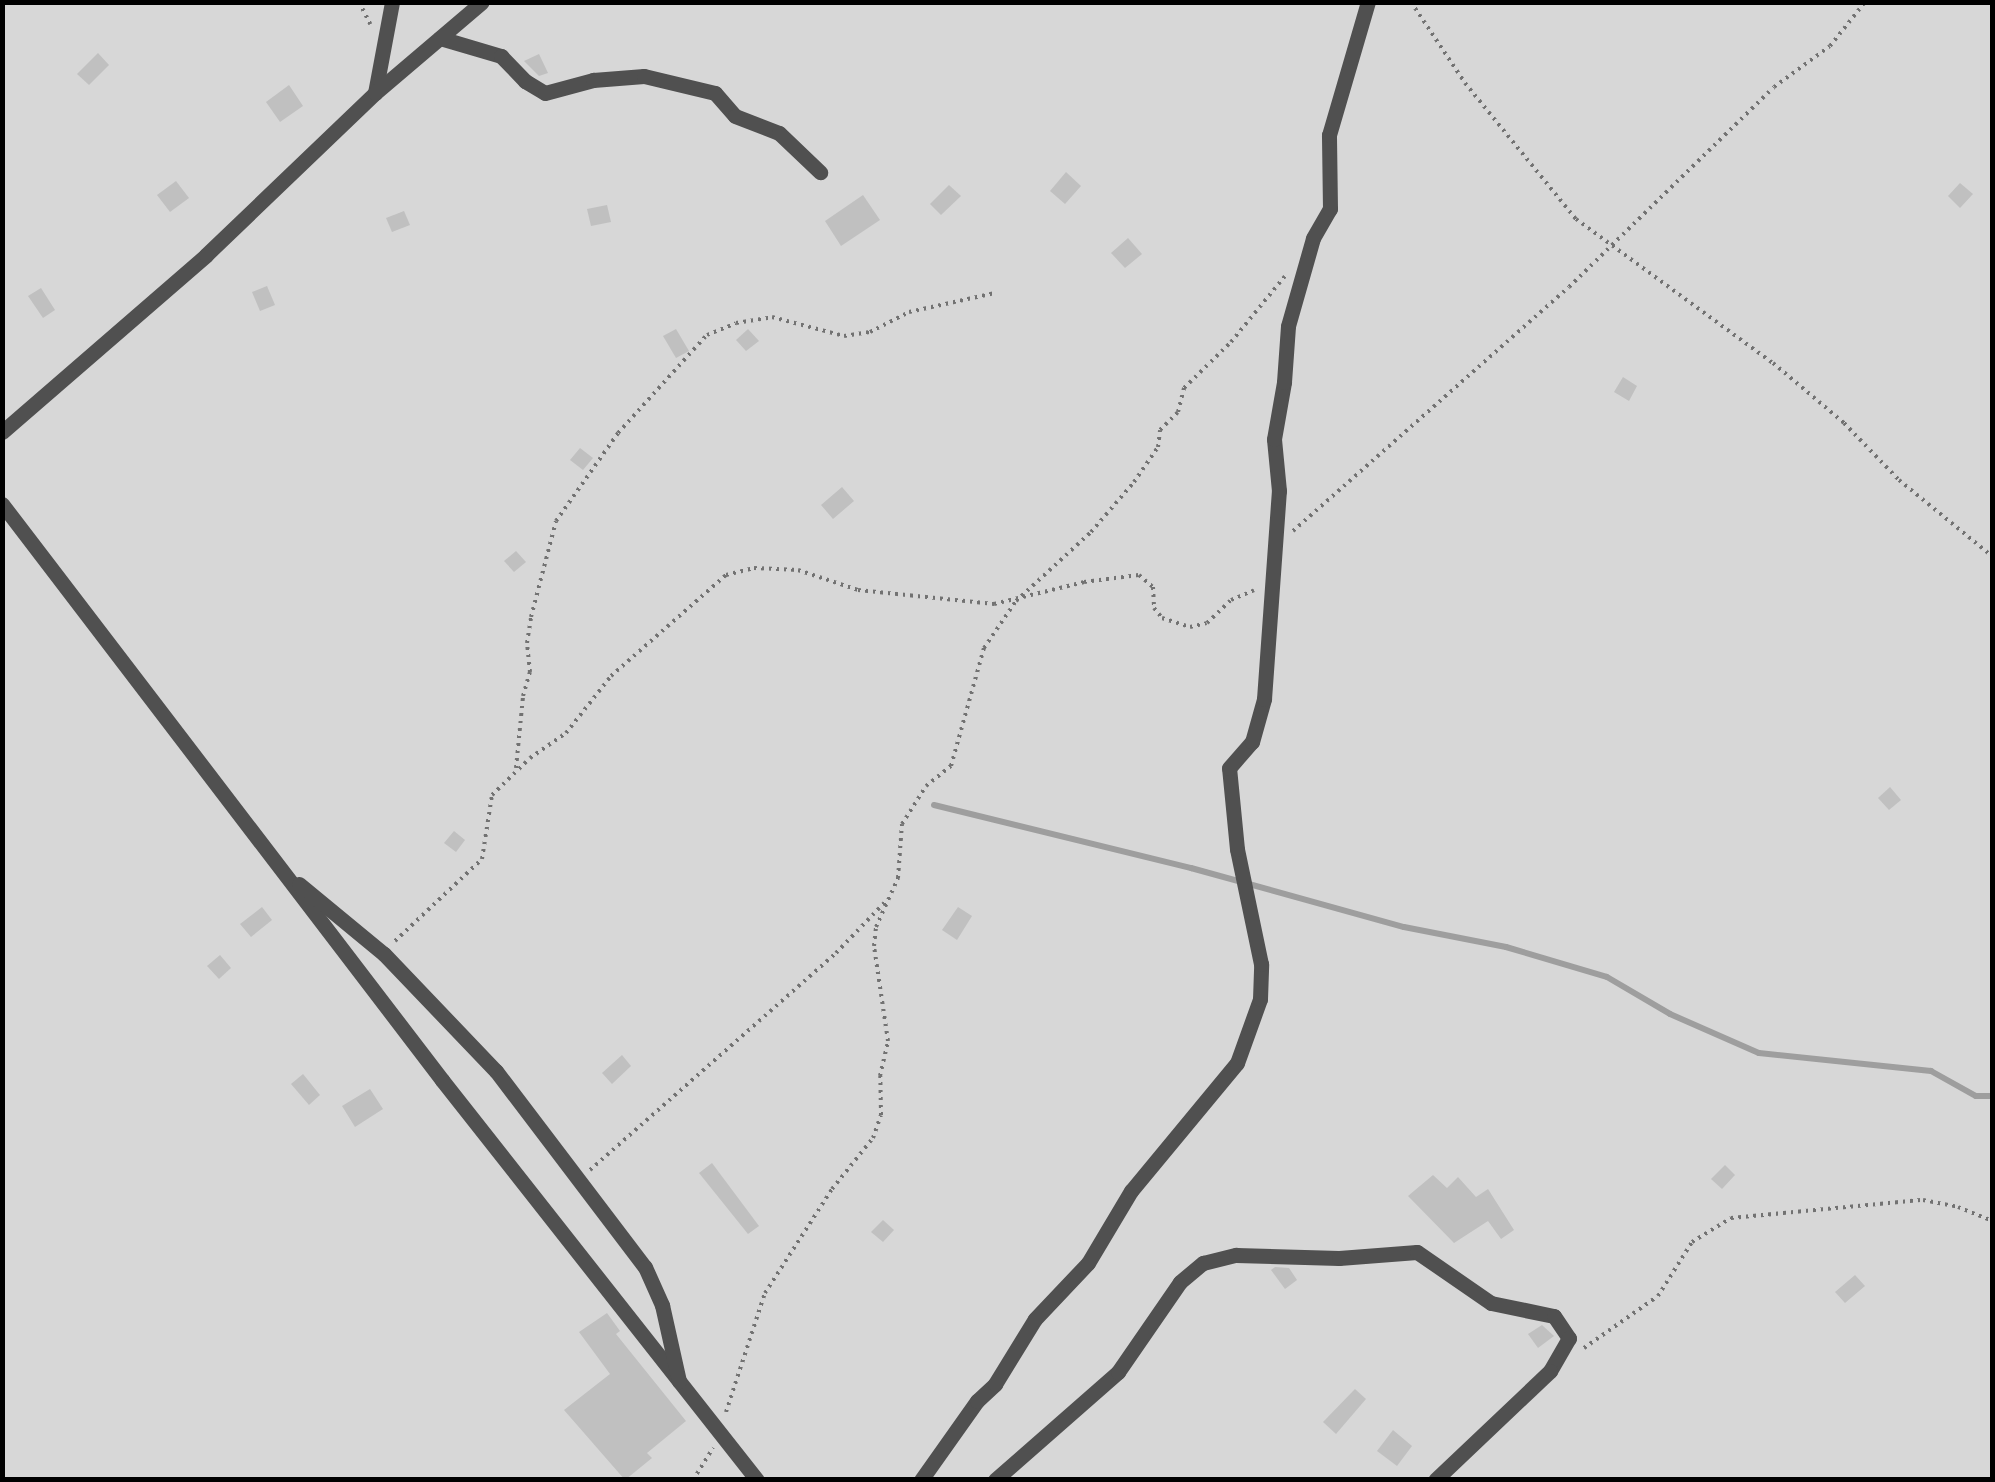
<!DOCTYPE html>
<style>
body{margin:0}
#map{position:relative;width:1995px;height:1482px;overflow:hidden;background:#fff;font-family:"Roboto Condensed",sans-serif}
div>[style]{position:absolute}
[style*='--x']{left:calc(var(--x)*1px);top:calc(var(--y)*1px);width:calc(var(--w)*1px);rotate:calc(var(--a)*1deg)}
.green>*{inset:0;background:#d7d7d7}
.stream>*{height:6px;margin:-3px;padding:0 3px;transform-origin:3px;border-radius:3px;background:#9e9e9e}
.building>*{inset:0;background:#c0c0c0}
.path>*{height:4px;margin-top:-2px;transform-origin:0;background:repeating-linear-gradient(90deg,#727272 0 2.5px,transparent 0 7.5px)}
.street>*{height:15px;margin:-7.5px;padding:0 7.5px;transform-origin:7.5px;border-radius:7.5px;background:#505050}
span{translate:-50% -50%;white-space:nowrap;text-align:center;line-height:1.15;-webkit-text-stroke:9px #fff;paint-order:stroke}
.frame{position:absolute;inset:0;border:5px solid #000;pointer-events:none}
</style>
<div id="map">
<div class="green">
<i style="clip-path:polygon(3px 3px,1992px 3px,1992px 1479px,3px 1479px)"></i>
</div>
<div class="stream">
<i style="--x:934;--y:805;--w:265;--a:13.8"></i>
<i style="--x:1191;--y:868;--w:221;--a:15.5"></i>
<i style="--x:1404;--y:927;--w:104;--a:11.1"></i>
<i style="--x:1506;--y:947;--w:105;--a:16.5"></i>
<i style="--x:1607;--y:977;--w:73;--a:30.4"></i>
<i style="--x:1670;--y:1014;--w:97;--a:23.7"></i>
<i style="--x:1759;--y:1053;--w:173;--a:6"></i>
<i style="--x:1931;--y:1071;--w:51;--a:29.1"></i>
<i style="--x:1976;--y:1096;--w:16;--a:0"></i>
</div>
<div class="building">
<i style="clip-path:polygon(98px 53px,109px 65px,89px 85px,77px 74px)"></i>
<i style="clip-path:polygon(539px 54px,548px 73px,539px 76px,524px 61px)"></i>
<i style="clip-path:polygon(289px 85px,303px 106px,280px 122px,266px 102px)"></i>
<i style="clip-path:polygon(1066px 172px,1081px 186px,1065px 204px,1050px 191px)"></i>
<i style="clip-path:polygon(176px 181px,189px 198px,170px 212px,157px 195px)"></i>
<i style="clip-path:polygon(1960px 183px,1973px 194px,1960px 208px,1948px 196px)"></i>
<i style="clip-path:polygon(949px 185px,961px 196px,941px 215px,930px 204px)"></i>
<i style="clip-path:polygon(863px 195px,880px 220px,841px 246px,825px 221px)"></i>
<i style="clip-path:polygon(607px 205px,611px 222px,591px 226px,587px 209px)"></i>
<i style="clip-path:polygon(404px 211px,410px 225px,392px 232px,386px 218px)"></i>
<i style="clip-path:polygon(1128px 238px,1142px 254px,1125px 268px,1111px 253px)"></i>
<i style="clip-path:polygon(267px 286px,275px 305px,260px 311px,252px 292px)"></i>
<i style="clip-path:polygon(41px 288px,55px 310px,43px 318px,28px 296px)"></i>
<i style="clip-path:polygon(676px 329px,689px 351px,676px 358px,663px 336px)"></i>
<i style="clip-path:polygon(748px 329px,759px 341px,746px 351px,736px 340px)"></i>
<i style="clip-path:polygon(1623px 377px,1637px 386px,1629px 401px,1614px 392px)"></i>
<i style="clip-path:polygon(580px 448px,593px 458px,583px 470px,570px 460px)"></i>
<i style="clip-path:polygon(842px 487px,854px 501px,833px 519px,821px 505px)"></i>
<i style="clip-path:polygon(516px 551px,526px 562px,514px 572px,504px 561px)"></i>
<i style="clip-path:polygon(1890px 787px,1901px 800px,1889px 810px,1878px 798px)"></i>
<i style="clip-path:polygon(454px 831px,465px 840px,456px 852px,444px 843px)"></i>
<i style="clip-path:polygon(262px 907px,272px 920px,251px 937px,240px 924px)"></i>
<i style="clip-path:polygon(958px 907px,972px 916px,957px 940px,942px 930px)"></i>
<i style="clip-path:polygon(220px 955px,231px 968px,219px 979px,207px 966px)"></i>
<i style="clip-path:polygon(622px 1055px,631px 1066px,612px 1084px,602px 1073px)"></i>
<i style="clip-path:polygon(303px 1074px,320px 1095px,309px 1105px,291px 1084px)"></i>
<i style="clip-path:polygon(370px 1089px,383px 1109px,355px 1127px,342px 1106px)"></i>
<i style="clip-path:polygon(712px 1163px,759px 1226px,748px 1234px,699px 1173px)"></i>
<i style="clip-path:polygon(1725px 1165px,1735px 1175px,1722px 1189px,1711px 1179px)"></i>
<i style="clip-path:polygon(1433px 1175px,1447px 1188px,1458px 1177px,1476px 1197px,1488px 1189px,1514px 1230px,1501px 1239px,1488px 1221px,1454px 1243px,1408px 1196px)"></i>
<i style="clip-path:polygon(883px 1220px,894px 1230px,883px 1242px,871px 1232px)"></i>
<i style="clip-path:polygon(1275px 1267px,1289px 1268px,1297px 1280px,1285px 1289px,1271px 1270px)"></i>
<i style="clip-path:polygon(1855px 1275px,1865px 1286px,1845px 1303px,1835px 1292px)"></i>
<i style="clip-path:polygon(607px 1313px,620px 1331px,616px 1334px,686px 1421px,647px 1453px,652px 1458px,625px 1480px,564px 1410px,610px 1374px,579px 1332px)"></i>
<i style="clip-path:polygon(1542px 1325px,1554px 1336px,1538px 1348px,1528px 1334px)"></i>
<i style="clip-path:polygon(1355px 1389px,1366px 1399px,1336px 1434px,1323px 1422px)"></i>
<i style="clip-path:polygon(1393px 1430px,1412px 1446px,1397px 1466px,1377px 1451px)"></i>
</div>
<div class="path">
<i style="--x:359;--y:2;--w:25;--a:63"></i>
<i style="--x:1411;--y:2;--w:97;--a:56.3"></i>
<i style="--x:1465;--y:83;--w:176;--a:50.8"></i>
<i style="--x:1576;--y:219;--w:244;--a:36.2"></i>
<i style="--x:1773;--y:363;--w:93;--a:40.2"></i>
<i style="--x:1844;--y:423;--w:79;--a:46"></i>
<i style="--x:1899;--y:480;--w:120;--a:39.3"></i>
<i style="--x:1293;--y:531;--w:368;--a:-41.5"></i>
<i style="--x:1569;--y:287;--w:286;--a:-44.3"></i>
<i style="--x:1774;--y:87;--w:69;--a:-36.2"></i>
<i style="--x:1830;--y:46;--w:56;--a:-51.5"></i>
<i style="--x:516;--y:768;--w:72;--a:-84.4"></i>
<i style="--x:523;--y:696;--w:25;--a:-74"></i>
<i style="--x:530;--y:672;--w:29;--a:-96"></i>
<i style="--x:527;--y:643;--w:26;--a:-81"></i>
<i style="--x:531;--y:617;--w:99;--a:-75.4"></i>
<i style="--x:556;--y:521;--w:108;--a:-54.8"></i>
<i style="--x:618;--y:433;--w:132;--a:-47.8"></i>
<i style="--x:707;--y:335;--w:31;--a:-22"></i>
<i style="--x:736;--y:323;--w:36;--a:-9"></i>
<i style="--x:772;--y:317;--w:74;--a:14.8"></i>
<i style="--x:844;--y:336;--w:26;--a:-9"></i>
<i style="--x:870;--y:332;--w:44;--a:-27.1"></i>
<i style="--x:909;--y:312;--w:88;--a:-12.5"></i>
<i style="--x:395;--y:941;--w:120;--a:-43.3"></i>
<i style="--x:482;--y:859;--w:65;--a:-81.1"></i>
<i style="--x:492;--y:795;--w:53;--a:-44.2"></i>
<i style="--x:530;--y:758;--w:44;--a:-34.8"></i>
<i style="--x:566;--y:733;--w:73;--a:-51.7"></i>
<i style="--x:611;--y:676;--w:153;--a:-41.3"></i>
<i style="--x:726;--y:575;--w:29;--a:-14"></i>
<i style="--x:754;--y:568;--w:44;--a:2.6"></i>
<i style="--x:798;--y:570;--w:63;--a:18.4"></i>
<i style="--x:858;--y:590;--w:137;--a:5.9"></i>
<i style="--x:994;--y:604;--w:93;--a:-13.7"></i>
<i style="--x:1084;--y:582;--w:55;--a:-7.3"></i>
<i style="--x:1139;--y:575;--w:18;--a:41"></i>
<i style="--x:1153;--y:587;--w:21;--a:87"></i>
<i style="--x:1154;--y:608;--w:13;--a:51"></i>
<i style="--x:1162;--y:618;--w:29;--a:18"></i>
<i style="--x:1190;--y:627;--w:17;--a:-13"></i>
<i style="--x:1207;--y:623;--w:33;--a:-44"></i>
<i style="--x:1231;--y:600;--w:25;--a:-23"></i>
<i style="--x:590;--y:1170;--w:328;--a:-41.4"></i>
<i style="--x:836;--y:953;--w:72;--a:-46.1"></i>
<i style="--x:1584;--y:1348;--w:90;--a:-35.1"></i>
<i style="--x:1658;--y:1296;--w:64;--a:-57.8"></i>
<i style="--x:1692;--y:1242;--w:46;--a:-31.6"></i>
<i style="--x:1731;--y:1218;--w:193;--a:-5.4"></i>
<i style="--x:1923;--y:1200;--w:36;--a:11"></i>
<i style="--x:1958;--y:1207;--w:37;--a:22"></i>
<i style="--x:726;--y:1412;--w:125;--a:-71.9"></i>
<i style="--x:765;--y:1293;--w:124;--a:-57.2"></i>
<i style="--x:832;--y:1189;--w:65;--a:-51.2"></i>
<i style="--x:873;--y:1138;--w:24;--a:-71"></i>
<i style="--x:881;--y:1115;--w:39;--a:-91"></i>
<i style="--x:880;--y:1076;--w:36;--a:-77"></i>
<i style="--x:888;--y:1041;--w:96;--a:-98.4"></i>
<i style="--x:874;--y:946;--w:19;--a:-84"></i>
<i style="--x:876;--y:927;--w:54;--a:-65.8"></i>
<i style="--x:898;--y:878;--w:54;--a:-85.8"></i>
<i style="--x:902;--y:824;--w:45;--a:-57.7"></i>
<i style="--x:926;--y:786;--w:32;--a:-39"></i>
<i style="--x:951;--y:766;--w:123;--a:-74.4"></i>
<i style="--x:984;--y:648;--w:57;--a:-55.8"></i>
<i style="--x:1016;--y:601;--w:102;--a:-42.6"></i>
<i style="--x:1091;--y:532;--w:66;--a:-49.3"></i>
<i style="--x:1134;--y:482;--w:42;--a:-55.6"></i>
<i style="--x:1158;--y:447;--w:17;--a:-83"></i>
<i style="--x:1160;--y:430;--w:25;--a:-45"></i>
<i style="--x:1178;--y:412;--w:25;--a:-76"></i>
<i style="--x:1184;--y:388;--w:66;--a:-44.4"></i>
<i style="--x:1231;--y:342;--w:85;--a:-50.7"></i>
<i style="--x:693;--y:1480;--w:38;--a:-58"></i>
</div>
<div class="street">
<i style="--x:440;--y:38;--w:64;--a:16.4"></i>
<i style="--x:501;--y:56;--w:35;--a:46"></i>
<i style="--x:525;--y:81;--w:23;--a:31"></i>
<i style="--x:545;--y:93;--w:50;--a:-15.2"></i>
<i style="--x:593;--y:80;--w:51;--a:-4.5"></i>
<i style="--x:644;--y:76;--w:73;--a:13.5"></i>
<i style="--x:715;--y:93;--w:30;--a:49"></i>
<i style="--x:735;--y:116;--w:47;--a:21.1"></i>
<i style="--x:779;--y:133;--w:57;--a:43.6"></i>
<i style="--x:375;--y:93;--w:93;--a:-79.4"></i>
<i style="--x:2;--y:432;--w:270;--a:-40.9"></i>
<i style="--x:206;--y:255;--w:234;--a:-43.8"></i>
<i style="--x:375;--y:93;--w:140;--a:-40.4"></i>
<i style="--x:2;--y:504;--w:725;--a:52.62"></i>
<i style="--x:442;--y:1080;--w:509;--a:51.78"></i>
<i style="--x:299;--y:884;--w:110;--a:39.5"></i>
<i style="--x:384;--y:954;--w:162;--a:46.3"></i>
<i style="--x:496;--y:1071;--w:246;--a:52.8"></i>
<i style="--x:645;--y:1267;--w:42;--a:65.9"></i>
<i style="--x:662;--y:1305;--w:78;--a:77.4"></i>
<i style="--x:921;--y:1480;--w:97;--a:-54.7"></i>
<i style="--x:977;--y:1401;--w:25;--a:-43"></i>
<i style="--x:995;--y:1384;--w:76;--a:-58.4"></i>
<i style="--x:1035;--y:1319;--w:77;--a:-46.6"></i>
<i style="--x:1088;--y:1263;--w:84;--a:-59.2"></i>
<i style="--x:1131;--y:1191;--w:166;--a:-50.4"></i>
<i style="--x:1237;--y:1063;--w:68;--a:-70.2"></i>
<i style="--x:1260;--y:999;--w:35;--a:-88"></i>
<i style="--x:1261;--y:964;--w:117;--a:-101.8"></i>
<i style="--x:1237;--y:849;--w:81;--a:-95.6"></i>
<i style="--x:1229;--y:768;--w:35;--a:-49"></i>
<i style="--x:1252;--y:742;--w:45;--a:-74.4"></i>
<i style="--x:1264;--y:699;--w:209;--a:-85.9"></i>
<i style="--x:1279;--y:491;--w:52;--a:-95.5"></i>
<i style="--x:1274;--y:439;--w:58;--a:-80"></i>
<i style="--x:1284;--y:382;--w:56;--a:-85.9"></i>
<i style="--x:1288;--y:326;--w:91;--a:-74.1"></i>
<i style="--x:1313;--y:238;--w:34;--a:-60"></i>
<i style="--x:1330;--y:209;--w:74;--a:-90.8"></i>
<i style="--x:1329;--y:135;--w:139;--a:-73.7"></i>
<i style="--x:995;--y:1480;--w:164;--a:-41.3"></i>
<i style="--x:1118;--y:1372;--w:109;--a:-55.4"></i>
<i style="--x:1180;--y:1282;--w:30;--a:-40"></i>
<i style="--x:1203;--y:1263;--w:34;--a:-14"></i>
<i style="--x:1236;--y:1255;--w:103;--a:1.7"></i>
<i style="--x:1339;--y:1258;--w:78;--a:-4.4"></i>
<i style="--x:1417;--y:1252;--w:90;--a:34.6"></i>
<i style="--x:1491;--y:1303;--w:64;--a:11.7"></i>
<i style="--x:1554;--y:1316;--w:27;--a:56"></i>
<i style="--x:1569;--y:1338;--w:38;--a:120"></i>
<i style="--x:1550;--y:1371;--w:158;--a:136.5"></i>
</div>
<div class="frame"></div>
</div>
